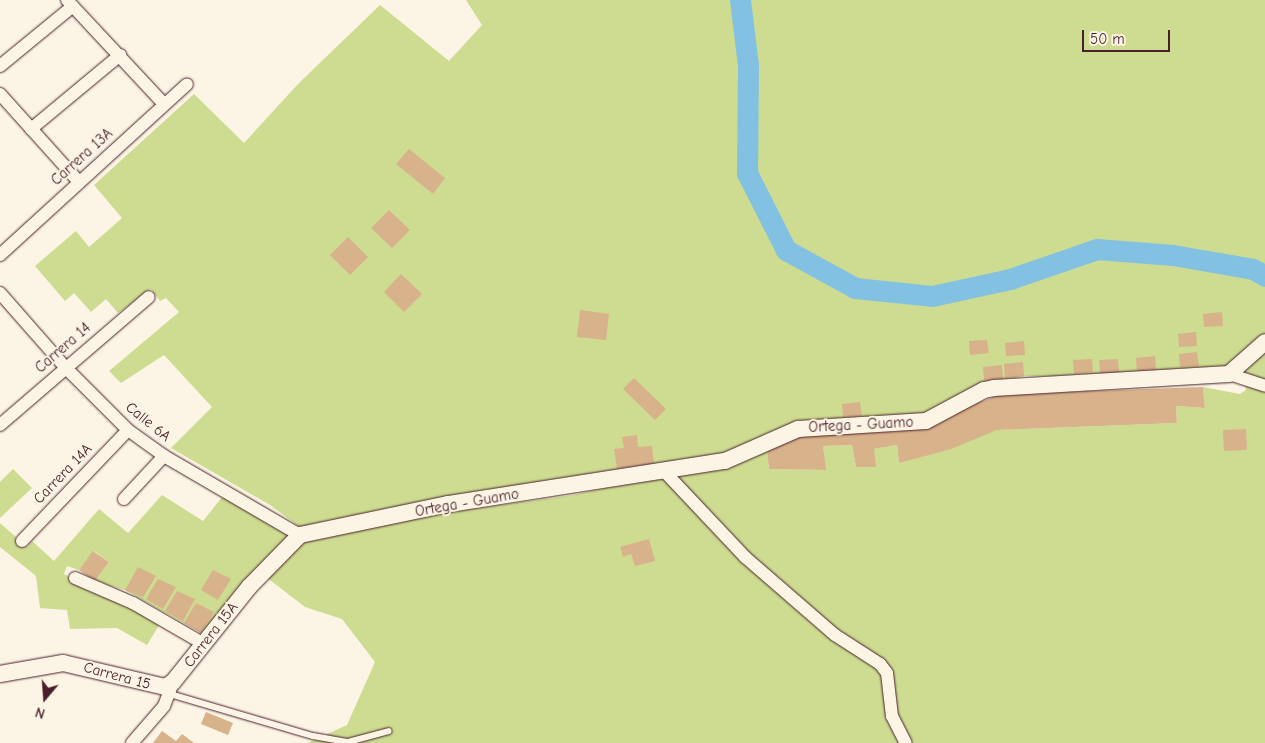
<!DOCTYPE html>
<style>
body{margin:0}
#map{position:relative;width:1265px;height:743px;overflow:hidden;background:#fcf5e5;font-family:"Comic Neue",sans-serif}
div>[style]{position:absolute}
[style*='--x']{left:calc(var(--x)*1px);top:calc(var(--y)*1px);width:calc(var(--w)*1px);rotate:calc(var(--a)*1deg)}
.green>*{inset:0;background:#cddc90}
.river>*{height:21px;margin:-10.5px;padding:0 10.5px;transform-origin:10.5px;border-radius:10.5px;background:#82c1e2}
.building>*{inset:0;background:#d8b28a}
.roads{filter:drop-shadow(0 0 1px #4a1f2b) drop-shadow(0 0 1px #4a1f2b)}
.service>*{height:6px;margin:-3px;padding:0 3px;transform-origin:3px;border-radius:3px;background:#fcf5e5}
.minor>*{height:12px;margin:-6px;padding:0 6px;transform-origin:6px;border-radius:6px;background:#fcf5e5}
.tertiary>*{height:16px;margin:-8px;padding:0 8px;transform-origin:8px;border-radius:8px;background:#fcf5e5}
span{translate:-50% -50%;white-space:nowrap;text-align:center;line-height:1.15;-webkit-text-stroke:4px #fcf5e5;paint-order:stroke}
.street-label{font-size:15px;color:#4a1f2b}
.north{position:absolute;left:20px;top:673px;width:50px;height:50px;-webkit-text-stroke:4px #fcf5e5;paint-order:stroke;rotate:198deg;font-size:14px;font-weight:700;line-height:20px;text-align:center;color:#4a1f2b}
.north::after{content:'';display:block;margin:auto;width:18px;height:22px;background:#4a1f2b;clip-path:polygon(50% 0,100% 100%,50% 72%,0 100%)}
.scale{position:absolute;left:1082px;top:30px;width:88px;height:22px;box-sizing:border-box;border:2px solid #4a1f2b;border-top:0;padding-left:6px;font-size:15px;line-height:18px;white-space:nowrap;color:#4a1f2b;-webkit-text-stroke:4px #fcf5e5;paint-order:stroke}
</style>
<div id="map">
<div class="green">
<i style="clip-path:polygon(466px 0,1265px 0,1265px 335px,1227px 369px,1084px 377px,1024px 376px,985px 385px,935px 413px,725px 457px,302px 529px,270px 505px,171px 448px,212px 407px,164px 355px,121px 383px,109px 371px,179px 312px,166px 298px,160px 301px,151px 289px,118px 313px,106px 299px,91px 312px,74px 293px,65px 301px,35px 266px,76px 231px,89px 247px,122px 218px,94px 185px,194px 94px,244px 143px,299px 83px,380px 5px,449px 61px,482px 25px)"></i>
<i style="clip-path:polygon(1265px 353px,1265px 743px,308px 743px,347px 725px,375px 662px,342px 619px,305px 607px,266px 577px,304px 541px,422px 516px,573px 495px,767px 450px,769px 469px,825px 470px,823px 446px,852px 445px,856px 467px,874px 449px,897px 445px,899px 463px,997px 430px,1177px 423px,1176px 406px,1205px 408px,1203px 387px,1240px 394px,1246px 390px,1244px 371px)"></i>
<i style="clip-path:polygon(13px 469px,32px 488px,0 518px,0 482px)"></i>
<i style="clip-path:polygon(162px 495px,203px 521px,223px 496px,293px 536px,201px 633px,125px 590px,95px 581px,109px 562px,94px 551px,79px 570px,67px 566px,64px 574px,161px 622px,147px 645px,117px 628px,70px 629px,67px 610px,40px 608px,36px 576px,0 547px,0 523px,27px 547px,32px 541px,54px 561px,99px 509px,128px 533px)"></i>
</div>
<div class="river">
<i style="--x:740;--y:0;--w:65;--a:83"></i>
<i style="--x:748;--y:65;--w:108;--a:90.5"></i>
<i style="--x:747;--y:173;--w:86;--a:63.1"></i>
<i style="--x:786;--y:250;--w:79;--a:28.8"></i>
<i style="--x:855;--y:288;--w:77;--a:5.9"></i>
<i style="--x:932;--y:296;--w:80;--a:-12.3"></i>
<i style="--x:1010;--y:279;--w:92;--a:-19"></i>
<i style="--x:1097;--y:249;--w:76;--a:4.5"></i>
<i style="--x:1173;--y:255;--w:81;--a:9.9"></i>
<i style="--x:1253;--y:269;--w:14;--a:30"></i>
</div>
<div class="building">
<i style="clip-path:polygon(409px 149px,445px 178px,433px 194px,396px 164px)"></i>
<i style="clip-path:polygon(389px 210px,410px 230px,392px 248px,371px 228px)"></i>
<i style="clip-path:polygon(348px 237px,368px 257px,350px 275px,330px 255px)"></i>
<i style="clip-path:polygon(401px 274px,422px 294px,404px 312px,384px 292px)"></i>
<i style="clip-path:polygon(580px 310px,609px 314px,606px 340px,577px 337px)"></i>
<i style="clip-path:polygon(1222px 312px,1223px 326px,1204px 327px,1203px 314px)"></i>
<i style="clip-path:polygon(1196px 332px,1197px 346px,1179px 347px,1178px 334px)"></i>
<i style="clip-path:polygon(987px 340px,989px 353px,970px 355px,969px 341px)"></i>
<i style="clip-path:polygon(1024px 341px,1025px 355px,1006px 356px,1005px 343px)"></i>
<i style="clip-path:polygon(1197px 352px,1199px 366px,1180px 367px,1179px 354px)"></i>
<i style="clip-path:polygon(1155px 356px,1156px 370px,1137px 371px,1136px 358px)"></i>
<i style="clip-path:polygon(1092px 359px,1093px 372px,1074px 374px,1073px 360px)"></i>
<i style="clip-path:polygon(1118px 359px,1119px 372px,1100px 374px,1099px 360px)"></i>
<i style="clip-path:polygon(1023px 362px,1024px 376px,1005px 378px,1004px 364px)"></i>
<i style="clip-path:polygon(1002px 365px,1003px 379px,984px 380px,983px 367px)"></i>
<i style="clip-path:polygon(634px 378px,666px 409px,655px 420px,623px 389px)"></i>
<i style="clip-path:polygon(1203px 387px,1205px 408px,1176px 406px,1177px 423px,997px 430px,951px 449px,899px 463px,897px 445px,874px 449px,876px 467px,856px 467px,852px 445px,823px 446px,826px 470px,769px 469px,767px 450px,799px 435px,968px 407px,1001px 394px)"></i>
<i style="clip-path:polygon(860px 402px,862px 416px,843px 417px,842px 404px)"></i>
<i style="clip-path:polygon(1246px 429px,1247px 450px,1224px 451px,1223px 430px)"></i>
<i style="clip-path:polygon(637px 435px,638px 447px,652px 446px,654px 464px,617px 469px,614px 449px,624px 448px,622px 437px)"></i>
<i style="clip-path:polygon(649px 539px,655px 561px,635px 566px,631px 554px,623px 557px,620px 547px)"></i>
<i style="clip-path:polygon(93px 551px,109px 562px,95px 581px,79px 570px)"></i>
<i style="clip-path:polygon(138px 567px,156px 576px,143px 597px,125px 590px)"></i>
<i style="clip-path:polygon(213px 570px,231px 579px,218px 600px,201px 590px)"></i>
<i style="clip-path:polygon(158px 579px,176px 587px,163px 609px,146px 599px)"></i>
<i style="clip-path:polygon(177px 591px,195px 599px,183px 621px,165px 611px)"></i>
<i style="clip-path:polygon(196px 603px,214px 612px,201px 633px,184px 623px)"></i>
<i style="clip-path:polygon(206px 712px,233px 723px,228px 735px,201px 724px)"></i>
<i style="clip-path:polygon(162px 731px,176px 741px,182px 734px,194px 743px,153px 743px)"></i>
</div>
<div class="roads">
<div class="service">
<i style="--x:170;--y:694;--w:149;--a:16.4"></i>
<i style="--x:313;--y:736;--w:36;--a:10"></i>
<i style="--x:348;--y:742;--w:42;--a:-15"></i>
</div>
<div class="minor">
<i style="--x:67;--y:0;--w:142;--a:47"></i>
<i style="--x:0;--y:66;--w:94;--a:-39.4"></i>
<i style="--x:0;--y:94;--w:118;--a:48.1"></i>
<i style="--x:31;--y:129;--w:116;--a:-39.7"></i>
<i style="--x:0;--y:255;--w:253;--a:-42.4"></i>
<i style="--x:0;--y:293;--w:98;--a:48.7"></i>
<i style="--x:65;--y:367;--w:89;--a:45"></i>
<i style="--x:128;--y:430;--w:44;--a:35.8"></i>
<i style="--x:164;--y:456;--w:157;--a:30.2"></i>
<i style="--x:1229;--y:374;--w:38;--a:18"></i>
<i style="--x:0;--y:425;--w:196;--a:-40.7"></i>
<i style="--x:663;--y:470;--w:120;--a:46.7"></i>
<i style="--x:745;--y:557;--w:119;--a:40.9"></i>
<i style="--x:835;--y:635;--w:54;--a:32.8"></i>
<i style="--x:880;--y:664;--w:11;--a:52"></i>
<i style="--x:887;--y:673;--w:43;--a:83.4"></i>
<i style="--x:892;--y:716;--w:30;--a:63"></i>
<i style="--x:124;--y:499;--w:59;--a:-47.1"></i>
<i style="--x:22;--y:541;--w:153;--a:-46.3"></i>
<i style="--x:75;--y:578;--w:63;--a:23.3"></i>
<i style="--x:133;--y:603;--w:82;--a:30"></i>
<i style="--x:132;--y:743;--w:49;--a:-49.1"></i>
<i style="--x:164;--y:706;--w:26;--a:-69"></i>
</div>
<div class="tertiary">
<i style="--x:0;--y:674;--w:64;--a:-9.9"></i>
<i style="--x:63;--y:663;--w:105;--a:13.2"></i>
<i style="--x:165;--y:687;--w:9;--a:-32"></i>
<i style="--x:173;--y:682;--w:122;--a:-51.3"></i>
<i style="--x:249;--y:587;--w:73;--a:-45.6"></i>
<i style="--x:300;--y:535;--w:152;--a:-11.8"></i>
<i style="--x:449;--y:504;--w:279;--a:-8.9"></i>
<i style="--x:725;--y:461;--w:80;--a:-23.7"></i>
<i style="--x:798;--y:429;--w:128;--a:-3.6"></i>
<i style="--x:926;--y:421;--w:66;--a:-28.1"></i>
<i style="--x:984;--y:390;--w:10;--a:-11"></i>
<i style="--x:994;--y:388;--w:235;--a:-3.4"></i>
<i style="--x:1229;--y:374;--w:48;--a:-41.6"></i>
</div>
</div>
<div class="street-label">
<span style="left:82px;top:157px;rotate:-42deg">Carrera 13A</span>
<span style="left:63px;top:348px;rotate:-41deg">Carrera 14</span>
<span style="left:148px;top:422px;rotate:39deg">Calle 6A</span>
<span style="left:861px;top:425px;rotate:-3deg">Ortega - Guamo</span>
<span style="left:63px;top:474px;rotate:-46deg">Carrera 14A</span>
<span style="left:467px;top:503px;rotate:-10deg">Ortega - Guamo</span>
<span style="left:211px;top:635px;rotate:-52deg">Carrera 15A</span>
<span style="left:117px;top:676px;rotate:15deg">Carrera 15</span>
</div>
<div class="north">N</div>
<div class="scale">50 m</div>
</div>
